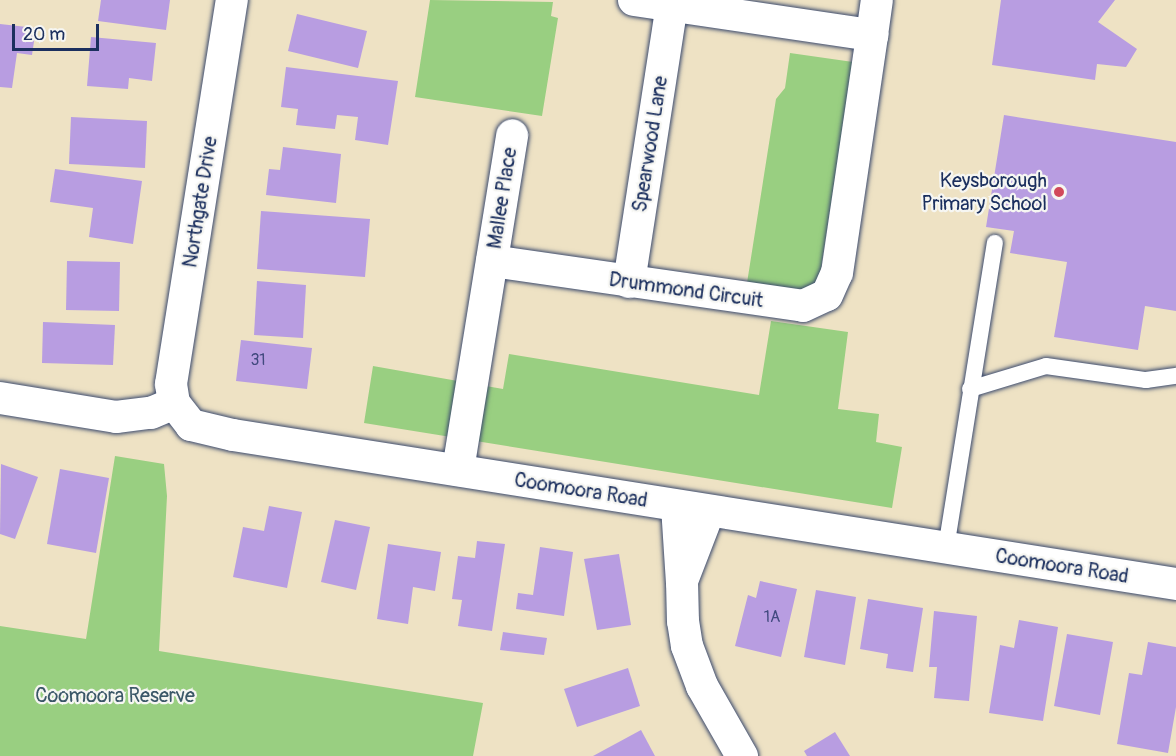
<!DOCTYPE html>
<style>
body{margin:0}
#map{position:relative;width:1176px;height:756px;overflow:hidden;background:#eee2c4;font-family:Pangolin,sans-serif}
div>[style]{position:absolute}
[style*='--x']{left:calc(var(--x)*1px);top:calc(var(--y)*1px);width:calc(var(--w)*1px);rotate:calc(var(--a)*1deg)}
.green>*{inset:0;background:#99cf81}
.building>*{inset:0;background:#b89de1}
.roads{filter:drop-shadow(0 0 2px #3b4a6d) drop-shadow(0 0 2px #3b4a6d)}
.lane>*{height:16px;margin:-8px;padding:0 8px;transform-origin:8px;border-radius:8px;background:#fff}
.street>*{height:32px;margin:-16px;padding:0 16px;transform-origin:16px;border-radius:16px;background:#fff}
.dots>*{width:16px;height:16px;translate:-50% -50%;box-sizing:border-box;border:3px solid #f6f6f2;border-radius:50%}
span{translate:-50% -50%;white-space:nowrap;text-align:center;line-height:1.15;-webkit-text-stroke:4.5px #f6f6f2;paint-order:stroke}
.number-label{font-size:16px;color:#424a7f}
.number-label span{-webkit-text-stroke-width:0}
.street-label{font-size:20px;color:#1b2f5e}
.poi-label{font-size:20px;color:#1b2f5e}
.right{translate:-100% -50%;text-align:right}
.park-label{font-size:20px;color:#3a5767}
.scale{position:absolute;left:12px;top:24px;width:87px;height:27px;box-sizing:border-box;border:3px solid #1b2f5e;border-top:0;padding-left:8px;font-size:18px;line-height:21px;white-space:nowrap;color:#1b2f5e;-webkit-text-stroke:4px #f6f6f2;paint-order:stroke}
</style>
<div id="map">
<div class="green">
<i style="clip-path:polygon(430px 0,553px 2px,551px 16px,558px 18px,542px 116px,415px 97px)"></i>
<i style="clip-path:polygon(790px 53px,853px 62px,817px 294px,747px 283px,776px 99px,785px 88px)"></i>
<i style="clip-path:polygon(771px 321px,848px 332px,838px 409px,879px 414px,876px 442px,902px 447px,892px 508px,364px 423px,373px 366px,503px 389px,509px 354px,759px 395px)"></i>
<i style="clip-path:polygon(115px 456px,164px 464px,167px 496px,159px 651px,483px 703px,473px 756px,0 756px,0 626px,86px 639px)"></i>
</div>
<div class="building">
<i style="clip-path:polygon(101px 0,170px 0,166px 30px,98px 21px)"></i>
<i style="clip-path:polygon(1001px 0,1115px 0,1098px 22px,1137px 49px,1126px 67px,1097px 64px,1095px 80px,992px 65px)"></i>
<i style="clip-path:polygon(297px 14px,367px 31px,358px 68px,288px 51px)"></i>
<i style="clip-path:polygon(0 24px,36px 28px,32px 55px,17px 53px,12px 88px,0 87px)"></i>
<i style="clip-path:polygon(91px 37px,156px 43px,152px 81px,129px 78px,128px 89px,87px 86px)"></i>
<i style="clip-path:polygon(286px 67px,398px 81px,388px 145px,355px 140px,358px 117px,337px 115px,335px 129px,296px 125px,298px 109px,281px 107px)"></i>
<i style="clip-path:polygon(1004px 115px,1176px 142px,1176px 311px,1145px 306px,1138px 350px,1054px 337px,1067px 262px,1010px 253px,1014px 231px,986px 227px)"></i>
<i style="clip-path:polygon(71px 117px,147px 121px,145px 168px,69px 164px)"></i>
<i style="clip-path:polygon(283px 147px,341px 154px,336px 203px,266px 195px,269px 169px,280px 170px)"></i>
<i style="clip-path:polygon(55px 169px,142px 181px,133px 244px,89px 237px,93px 208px,50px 202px)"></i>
<i style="clip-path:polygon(261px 211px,370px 219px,365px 277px,257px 269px)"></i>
<i style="clip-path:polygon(67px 261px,120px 262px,119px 311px,66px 310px)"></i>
<i style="clip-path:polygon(257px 281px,306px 285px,303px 338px,254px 335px)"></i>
<i style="clip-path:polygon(43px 322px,115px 325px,113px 365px,42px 363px)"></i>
<i style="clip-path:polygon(241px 340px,312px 348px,307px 389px,236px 381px)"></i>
<i style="clip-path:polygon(1px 464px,38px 477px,15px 539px,0 534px)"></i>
<i style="clip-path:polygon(60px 469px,109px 478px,96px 553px,47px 544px)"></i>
<i style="clip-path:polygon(269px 506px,302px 512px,287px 588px,233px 577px,243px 527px,264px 531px)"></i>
<i style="clip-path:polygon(335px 520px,370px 527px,356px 590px,321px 582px)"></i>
<i style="clip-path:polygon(477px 541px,505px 544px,492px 631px,458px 626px,462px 600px,452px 599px,458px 556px,475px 558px)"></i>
<i style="clip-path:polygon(388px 544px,441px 552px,435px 591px,413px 587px,408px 624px,377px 619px)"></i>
<i style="clip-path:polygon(540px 547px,573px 552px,564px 616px,516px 609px,518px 593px,533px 595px)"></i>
<i style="clip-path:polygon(619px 554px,631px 625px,597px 630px,584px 559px)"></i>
<i style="clip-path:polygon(760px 581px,797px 589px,781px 657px,735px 646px,748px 595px,756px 598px)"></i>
<i style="clip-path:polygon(816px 590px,856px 597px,845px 665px,804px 657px)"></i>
<i style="clip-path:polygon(868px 599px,923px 608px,913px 672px,886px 668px,888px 654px,860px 649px)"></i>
<i style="clip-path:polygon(934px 611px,977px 616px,969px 701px,934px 698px,937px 667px,929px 667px)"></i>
<i style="clip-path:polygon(1019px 620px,1058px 627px,1043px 721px,989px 713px,1000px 645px,1014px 648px)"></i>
<i style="clip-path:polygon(503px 632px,547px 638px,544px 655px,500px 650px)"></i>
<i style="clip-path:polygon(1067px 634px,1113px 642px,1100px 715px,1054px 706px)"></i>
<i style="clip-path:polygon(1148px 642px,1176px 647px,1176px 707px,1168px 753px,1117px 744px,1129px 673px,1142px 675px)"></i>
<i style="clip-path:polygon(628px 668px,640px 706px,577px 727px,564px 689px)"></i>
<i style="clip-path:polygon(641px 730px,655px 756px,593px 756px)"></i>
<i style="clip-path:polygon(835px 732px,850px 756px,807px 756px,804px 751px)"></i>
</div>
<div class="roads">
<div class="lane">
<i style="--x:970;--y:389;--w:79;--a:-16.8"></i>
<i style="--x:1046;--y:366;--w:101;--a:8"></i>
<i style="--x:1146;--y:380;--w:30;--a:-8"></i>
<i style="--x:946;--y:548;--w:309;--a:-80.9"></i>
</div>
<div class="street">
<i style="--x:634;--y:0;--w:241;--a:8.4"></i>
<i style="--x:872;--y:35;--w:35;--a:-82"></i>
<i style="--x:492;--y:261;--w:314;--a:8.2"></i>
<i style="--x:803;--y:306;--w:26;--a:-25"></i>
<i style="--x:827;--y:295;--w:24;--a:-66"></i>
<i style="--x:837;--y:273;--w:241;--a:-81.6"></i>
<i style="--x:629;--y:282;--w:280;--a:-81.2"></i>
<i style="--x:0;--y:398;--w:118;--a:9.3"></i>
<i style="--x:116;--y:417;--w:35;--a:-7"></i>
<i style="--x:151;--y:413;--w:25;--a:-23"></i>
<i style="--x:174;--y:403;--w:28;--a:52"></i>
<i style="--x:191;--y:425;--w:43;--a:13.4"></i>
<i style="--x:233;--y:435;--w:955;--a:8.98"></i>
<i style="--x:174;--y:403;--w:19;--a:-99"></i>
<i style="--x:171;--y:384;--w:389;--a:-81"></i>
<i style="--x:458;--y:470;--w:339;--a:-80.8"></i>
<i style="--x:677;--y:506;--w:77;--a:86.3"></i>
<i style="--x:709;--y:511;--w:75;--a:111.1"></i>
<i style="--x:682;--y:581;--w:40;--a:88.6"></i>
<i style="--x:683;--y:621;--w:25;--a:81"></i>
<i style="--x:687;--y:646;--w:43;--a:69.4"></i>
<i style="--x:702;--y:686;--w:81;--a:60.3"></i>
</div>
</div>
<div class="dots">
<i style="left:1059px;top:192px;background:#d1495b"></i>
</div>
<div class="number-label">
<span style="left:258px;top:360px">31</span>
<span style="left:772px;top:617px">1A</span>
</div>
<div class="street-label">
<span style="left:650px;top:144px;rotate:-81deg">Spearwood Lane</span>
<span style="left:502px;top:198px;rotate:-81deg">Mallee Place</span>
<span style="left:200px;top:202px;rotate:-81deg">Northgate Drive</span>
<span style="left:686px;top:290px;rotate:8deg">Drummond Circuit</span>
<span style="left:581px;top:490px;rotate:9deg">Coomoora Road</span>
<span style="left:1062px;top:566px;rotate:9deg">Coomoora Road</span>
</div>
<div class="poi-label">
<span class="right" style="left:1047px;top:192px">Keysborough<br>Primary School</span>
</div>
<div class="park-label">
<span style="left:115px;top:695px">Coomoora Reserve</span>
</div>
<div class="scale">20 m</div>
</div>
